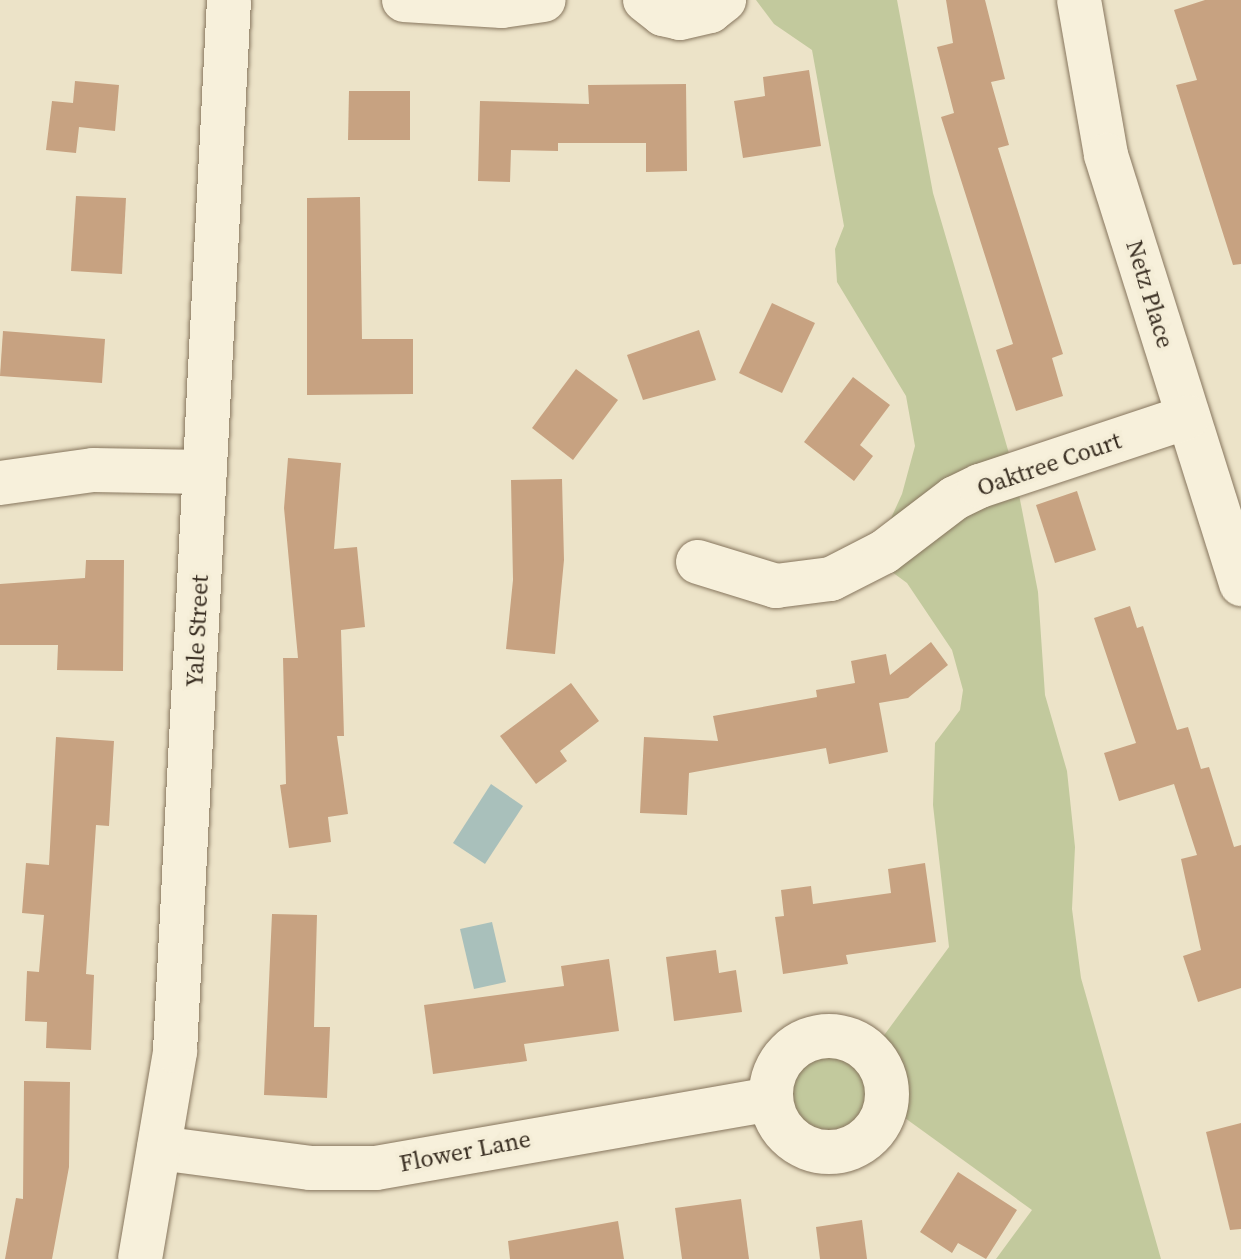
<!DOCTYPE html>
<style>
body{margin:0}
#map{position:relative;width:1241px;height:1259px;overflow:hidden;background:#ece3c8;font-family:"Source Serif 4",serif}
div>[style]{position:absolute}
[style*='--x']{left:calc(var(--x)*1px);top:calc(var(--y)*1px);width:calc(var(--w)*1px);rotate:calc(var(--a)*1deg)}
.green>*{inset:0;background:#c2c99d}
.water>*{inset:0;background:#a9c0bb}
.building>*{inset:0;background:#c7a281}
.roads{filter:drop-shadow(0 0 2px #87765e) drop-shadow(0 0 2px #87765e)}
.minor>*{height:44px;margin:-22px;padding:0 22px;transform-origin:22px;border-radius:22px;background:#f7f0db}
.minor>.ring{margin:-22px;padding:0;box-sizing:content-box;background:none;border:44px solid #f7f0db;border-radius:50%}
span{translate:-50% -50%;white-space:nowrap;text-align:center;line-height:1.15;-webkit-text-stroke:7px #f4edd7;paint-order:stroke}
.street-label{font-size:24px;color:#382d21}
</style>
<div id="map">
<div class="green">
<i style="clip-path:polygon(756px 0,897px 0,933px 193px,1015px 474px,1038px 592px,1045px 695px,1067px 771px,1075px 847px,1072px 909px,1081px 978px,1161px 1259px,996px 1259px,1032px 1210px,887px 1105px,868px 1138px,832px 1153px,797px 1144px,774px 1117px,772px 1081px,789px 1051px,804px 1041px,839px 1037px,871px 1053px,949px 947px,933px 805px,935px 743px,960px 710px,963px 690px,952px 650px,907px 583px,873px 558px,902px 494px,915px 446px,906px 396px,837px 282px,835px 249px,844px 226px,812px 50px,774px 24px)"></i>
</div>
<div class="water">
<i style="clip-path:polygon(491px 784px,523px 806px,485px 864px,453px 843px)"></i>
<i style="clip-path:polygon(492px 922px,506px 982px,474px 989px,460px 929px)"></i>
</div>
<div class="building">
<i style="clip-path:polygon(946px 0,985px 0,1005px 79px,991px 82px,1009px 145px,998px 148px,1063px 354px,1052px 358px,1063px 396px,1016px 411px,996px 350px,1013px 344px,941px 117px,954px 113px,937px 47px,953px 43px)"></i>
<i style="clip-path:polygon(1205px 0,1241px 0,1241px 264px,1233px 265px,1176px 85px,1197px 80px,1174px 10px)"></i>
<i style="clip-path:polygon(809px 70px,821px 146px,743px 158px,734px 101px,765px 96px,763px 77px)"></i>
<i style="clip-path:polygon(75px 81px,119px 85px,115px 131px,79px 127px,76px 153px,46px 150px,52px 101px,73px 103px)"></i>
<i style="clip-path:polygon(686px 84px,687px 171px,646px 172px,646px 143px,558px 143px,558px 151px,511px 150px,510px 182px,478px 181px,480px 101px,589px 104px,588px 85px)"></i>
<i style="clip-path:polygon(349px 91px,410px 91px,410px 140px,348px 140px)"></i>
<i style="clip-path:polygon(76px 196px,126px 198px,122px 274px,71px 271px)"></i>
<i style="clip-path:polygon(360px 197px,362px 339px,413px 339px,413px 394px,307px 395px,307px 198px)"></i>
<i style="clip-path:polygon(772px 303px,815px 323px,782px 393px,739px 373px)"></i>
<i style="clip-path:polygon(699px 330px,716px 380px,643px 400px,627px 355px)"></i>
<i style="clip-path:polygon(3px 331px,105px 339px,102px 383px,0 376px)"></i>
<i style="clip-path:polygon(576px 369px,618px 400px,573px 460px,532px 428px)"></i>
<i style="clip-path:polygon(853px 377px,890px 405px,860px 445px,873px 456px,854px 481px,804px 442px)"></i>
<i style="clip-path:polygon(288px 458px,341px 463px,334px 549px,357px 547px,365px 627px,341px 630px,344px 736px,337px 736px,348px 814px,328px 817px,331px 842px,289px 848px,280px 785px,286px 784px,283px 658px,298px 658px,284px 508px)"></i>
<i style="clip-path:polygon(562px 479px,564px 560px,555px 654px,506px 649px,513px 580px,511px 480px)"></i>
<i style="clip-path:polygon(1077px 491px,1096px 550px,1055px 563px,1036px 505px)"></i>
<i style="clip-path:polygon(86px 560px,124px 560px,123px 671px,57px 670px,58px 645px,0 645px,0 584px,85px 578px)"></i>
<i style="clip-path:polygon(1130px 606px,1137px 628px,1143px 626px,1177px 730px,1188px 727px,1201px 769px,1209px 767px,1234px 847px,1241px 845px,1241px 988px,1198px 1002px,1183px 956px,1201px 950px,1181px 859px,1197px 855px,1174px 784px,1119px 801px,1104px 753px,1136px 743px,1094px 618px)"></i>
<i style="clip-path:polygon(931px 642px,948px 665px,908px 698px,879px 703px,888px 752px,829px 764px,826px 748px,689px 773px,687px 815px,640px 813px,644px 737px,718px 741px,713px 716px,817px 697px,816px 690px,855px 683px,851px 661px,886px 654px,890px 675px)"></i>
<i style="clip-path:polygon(571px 683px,599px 721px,560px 751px,567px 761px,536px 784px,500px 736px)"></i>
<i style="clip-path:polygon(56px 737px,114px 741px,109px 826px,96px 825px,86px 974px,94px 975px,91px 1050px,46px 1048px,47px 1022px,25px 1021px,27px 971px,39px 972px,44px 915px,22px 913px,26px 863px,49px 865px)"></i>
<i style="clip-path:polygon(925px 863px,936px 942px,846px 955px,848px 964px,783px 974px,775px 917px,784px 916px,781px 890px,811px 886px,813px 904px,891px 893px,888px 869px)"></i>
<i style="clip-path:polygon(272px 914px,317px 915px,314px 1027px,330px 1027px,327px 1098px,264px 1095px)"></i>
<i style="clip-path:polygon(716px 950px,719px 973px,736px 970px,742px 1012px,674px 1021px,666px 957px)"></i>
<i style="clip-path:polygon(609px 959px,619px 1031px,524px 1044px,527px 1061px,433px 1074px,424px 1005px,564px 986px,561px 966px)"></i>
<i style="clip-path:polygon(24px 1081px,70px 1082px,69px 1167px,52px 1259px,5px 1259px,16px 1198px,23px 1199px)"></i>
<i style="clip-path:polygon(1241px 1123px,1241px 1229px,1230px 1230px,1206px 1132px)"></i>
<i style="clip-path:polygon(958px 1172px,1017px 1210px,986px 1259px,958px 1243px,952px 1253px,920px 1232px)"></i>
<i style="clip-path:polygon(741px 1199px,749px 1259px,682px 1259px,675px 1208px)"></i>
<i style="clip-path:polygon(862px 1220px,867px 1259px,820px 1259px,816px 1227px)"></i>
<i style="clip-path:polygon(618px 1221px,624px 1259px,510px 1259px,508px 1241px)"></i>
</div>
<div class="roads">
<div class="minor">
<i style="--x:404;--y:0;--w:98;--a:3.5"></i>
<i style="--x:502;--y:6;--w:42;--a:-8.1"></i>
<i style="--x:645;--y:0;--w:23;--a:38"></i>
<i style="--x:663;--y:14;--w:17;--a:13"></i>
<i style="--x:680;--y:18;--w:31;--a:-13"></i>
<i style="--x:710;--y:11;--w:18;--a:-38"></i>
<i style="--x:1079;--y:0;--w:157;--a:80.1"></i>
<i style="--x:1106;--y:155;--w:450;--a:72.5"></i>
<i style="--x:0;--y:483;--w:94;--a:-8"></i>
<i style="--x:93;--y:470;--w:112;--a:1"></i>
<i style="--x:698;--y:562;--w:82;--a:17.1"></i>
<i style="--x:776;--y:586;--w:55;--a:-7.3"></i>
<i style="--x:831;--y:579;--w:59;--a:-27"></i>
<i style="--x:884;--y:552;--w:89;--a:-37.3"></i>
<i style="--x:955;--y:498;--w:28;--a:-26"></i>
<i style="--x:980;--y:486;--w:219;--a:-18.4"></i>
<i class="ring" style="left:771px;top:1036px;width:72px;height:72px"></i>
<i style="--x:159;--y:1148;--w:152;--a:7.5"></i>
<i style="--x:310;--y:1168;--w:66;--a:0"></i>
<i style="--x:376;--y:1168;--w:400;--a:-9.9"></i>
<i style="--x:140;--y:1259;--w:211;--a:-80.4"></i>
<i style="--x:175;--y:1051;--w:1052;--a:-87.06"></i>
</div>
</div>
<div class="street-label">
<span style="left:1150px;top:294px;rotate:73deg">Netz Place</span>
<span style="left:1049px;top:464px;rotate:-19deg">Oaktree Court</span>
<span style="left:197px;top:631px;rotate:-87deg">Yale Street</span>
<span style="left:465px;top:1151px;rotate:-11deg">Flower Lane</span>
</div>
</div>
